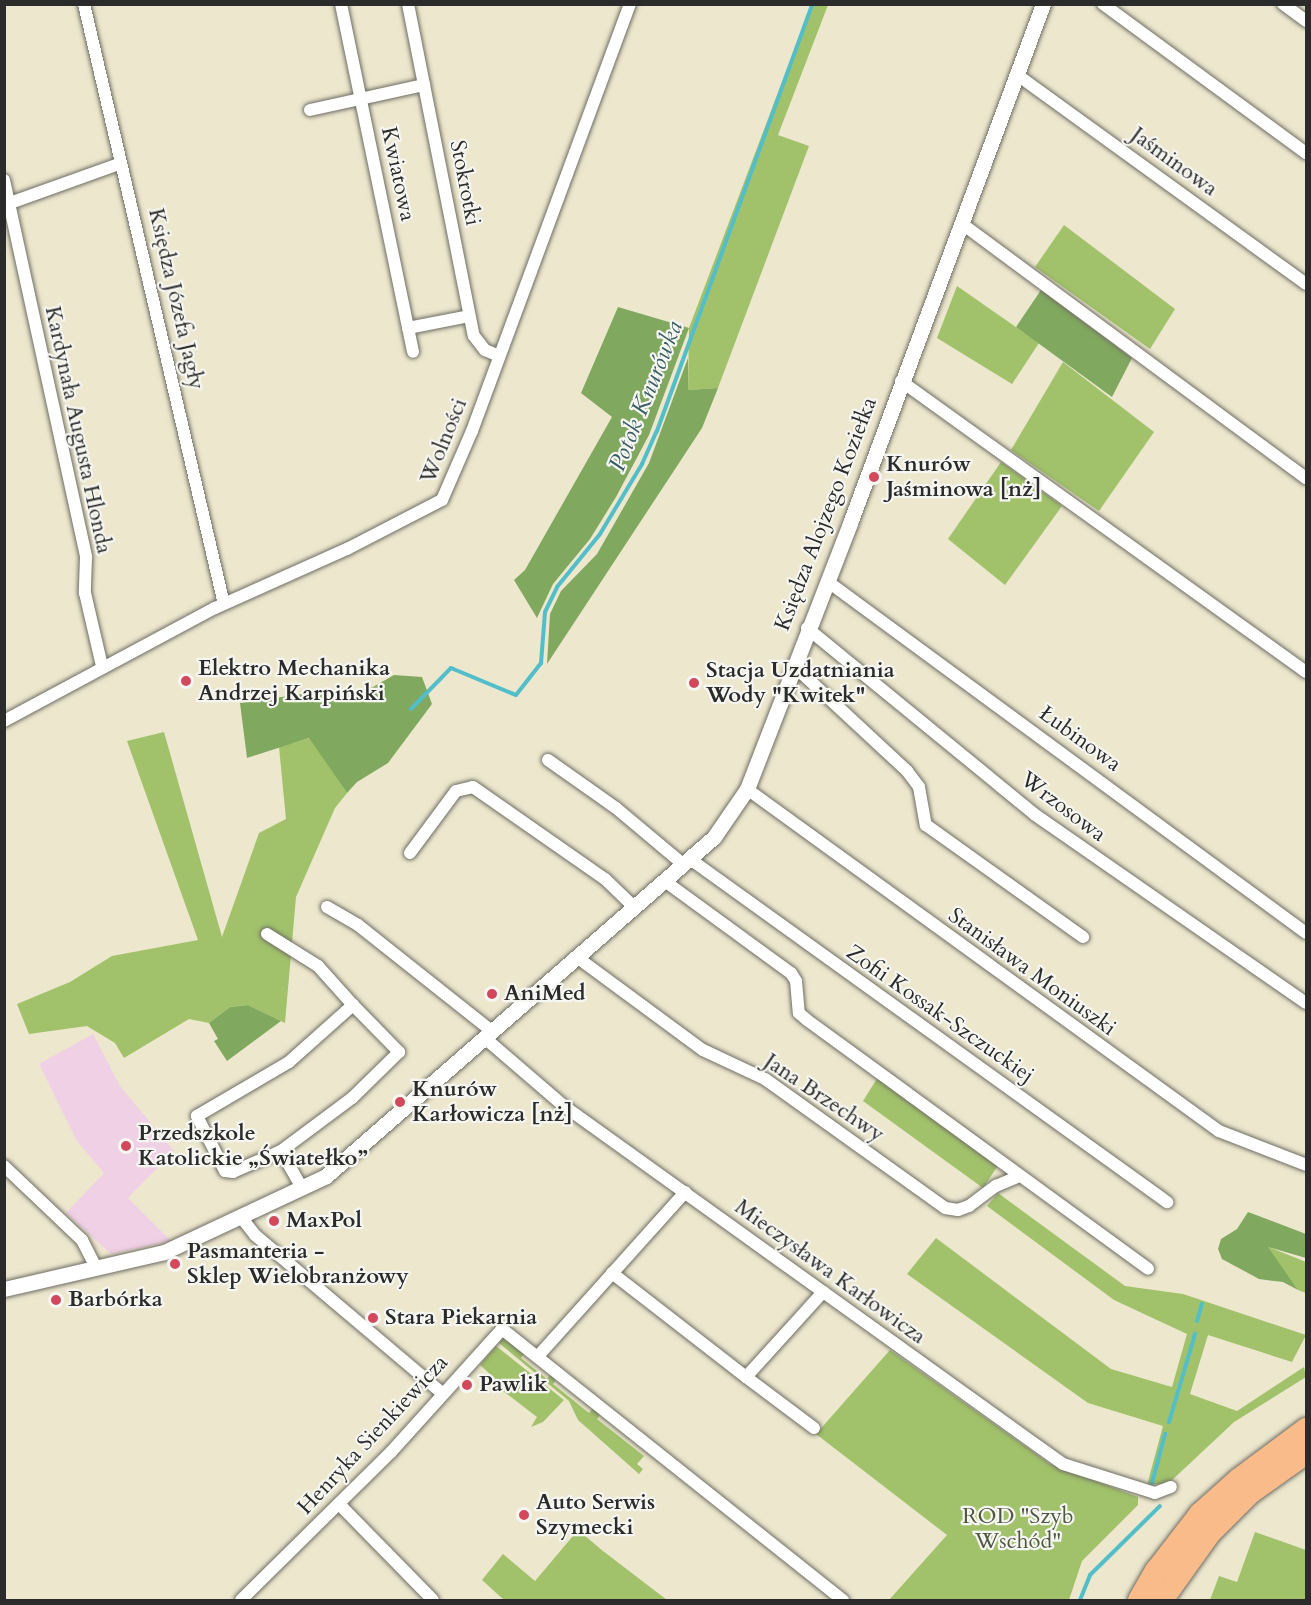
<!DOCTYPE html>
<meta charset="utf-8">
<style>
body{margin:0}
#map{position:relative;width:1311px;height:1605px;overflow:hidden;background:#ece7cd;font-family:Cardo,serif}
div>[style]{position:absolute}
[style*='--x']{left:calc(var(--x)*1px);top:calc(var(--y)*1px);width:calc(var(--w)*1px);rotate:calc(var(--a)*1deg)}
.built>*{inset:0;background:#f0d0e4}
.green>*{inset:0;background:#a1c26b}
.forest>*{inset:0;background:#80a85f}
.stream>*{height:4px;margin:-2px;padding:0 2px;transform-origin:2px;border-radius:2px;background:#51bec9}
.roads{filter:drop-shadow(0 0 2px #6f6d64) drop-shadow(0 0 2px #6f6d64)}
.minor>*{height:12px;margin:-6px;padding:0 6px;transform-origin:6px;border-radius:6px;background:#fff}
.tertiary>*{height:15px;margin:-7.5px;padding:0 7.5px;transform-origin:7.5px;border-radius:7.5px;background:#fff}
.motorway>*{height:22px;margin:-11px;padding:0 11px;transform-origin:11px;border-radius:11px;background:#fabb8b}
.dots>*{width:16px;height:16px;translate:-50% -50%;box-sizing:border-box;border:3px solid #f6f6f2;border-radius:50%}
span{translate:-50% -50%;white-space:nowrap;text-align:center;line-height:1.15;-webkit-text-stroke:4.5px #f6f6f2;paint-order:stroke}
.street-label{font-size:22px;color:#2b2b2b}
.poi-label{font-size:22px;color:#2b2b2b;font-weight:700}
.left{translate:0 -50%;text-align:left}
.park-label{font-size:22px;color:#4e583e}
.water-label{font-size:24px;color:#385e62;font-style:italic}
.frame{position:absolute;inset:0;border:6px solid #2b2b2b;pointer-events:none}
</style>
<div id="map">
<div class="built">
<i style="clip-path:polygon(93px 1034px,120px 1086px,174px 1151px,128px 1198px,171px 1241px,111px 1254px,66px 1213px,104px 1173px,77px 1141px,39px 1064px)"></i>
</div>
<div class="green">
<i style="clip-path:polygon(811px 5px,828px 5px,778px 135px,809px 146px,718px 388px,688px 390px,689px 328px)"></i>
<i style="clip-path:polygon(1064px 225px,1175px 309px,1150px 349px,1035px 267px)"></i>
<i style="clip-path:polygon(957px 286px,1039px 343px,1012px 384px,937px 338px)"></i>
<i style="clip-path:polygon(1063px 362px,1154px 432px,1099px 511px,1011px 450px)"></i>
<i style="clip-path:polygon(1001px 462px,1062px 506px,1005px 585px,948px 539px)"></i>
<i style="clip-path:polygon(164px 732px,222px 937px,259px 833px,286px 819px,279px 747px,310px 738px,347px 793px,335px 808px,296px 897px,285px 1023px,248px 1005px,230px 1007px,209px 1023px,189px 1019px,124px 1058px,115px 1043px,87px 1026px,29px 1034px,17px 1004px,70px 982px,112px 956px,198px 940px,127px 741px)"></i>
<i style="clip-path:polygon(878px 1077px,999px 1164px,983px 1188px,863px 1101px)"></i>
<i style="clip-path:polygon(998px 1193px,1125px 1286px,1183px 1294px,1306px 1335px,1292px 1362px,1208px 1335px,1190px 1394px,1237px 1411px,1304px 1367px,1306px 1377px,1234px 1422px,1169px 1483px,1147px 1485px,1163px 1426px,1088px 1403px,907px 1274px,936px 1238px,1111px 1369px,1172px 1387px,1187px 1334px,1114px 1300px,987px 1206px)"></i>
<i style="clip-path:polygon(1266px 1246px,1306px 1262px,1306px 1293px,1298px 1290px)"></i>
<i style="clip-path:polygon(504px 1336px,526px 1351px,521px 1358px,547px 1379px,552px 1372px,558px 1377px,553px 1384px,589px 1413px,594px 1407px,602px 1412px,597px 1419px,644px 1456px,637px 1464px,643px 1469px,639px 1474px,578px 1420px,569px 1401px,499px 1343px)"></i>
<i style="clip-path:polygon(496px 1346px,564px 1400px,543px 1422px,531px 1427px,537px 1417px,499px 1388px,501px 1384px,480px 1365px)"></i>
<i style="clip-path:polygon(890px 1350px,1050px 1464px,1138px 1497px,1138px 1505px,1082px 1561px,1069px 1600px,889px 1600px,947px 1535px,816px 1434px)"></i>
<i style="clip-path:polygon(578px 1530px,603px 1551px,667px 1600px,504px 1600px,482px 1580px,503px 1554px,535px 1581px)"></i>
<i style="clip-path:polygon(1255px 1532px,1306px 1550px,1306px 1600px,1210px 1600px,1219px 1576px,1237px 1582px)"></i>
</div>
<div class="forest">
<i style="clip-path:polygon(1041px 290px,1132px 358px,1112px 397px,1016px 327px)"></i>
<i style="clip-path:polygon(618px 307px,689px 328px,649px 435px,616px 497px,590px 539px,553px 584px,537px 618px,514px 580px,525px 570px,612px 417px,581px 393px)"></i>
<i style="clip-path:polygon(688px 358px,688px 390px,718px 388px,702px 428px,547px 664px,550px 614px,561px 591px,597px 554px,649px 463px)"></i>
<i style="clip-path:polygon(394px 675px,422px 677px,432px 704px,388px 763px,357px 782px,347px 793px,309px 738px,247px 758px,240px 703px,323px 691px,340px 697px,373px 687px)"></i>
<i style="clip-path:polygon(248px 1005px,281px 1021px,227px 1061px,214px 1041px,218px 1039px,209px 1023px,230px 1007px)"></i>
<i style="clip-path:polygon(1248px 1212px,1306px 1234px,1306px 1258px,1268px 1247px,1298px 1290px,1283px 1282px,1259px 1279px,1222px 1259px,1218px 1249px,1221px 1239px,1237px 1229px)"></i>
</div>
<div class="stream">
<i style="--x:411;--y:709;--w:57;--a:-45.7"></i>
<i style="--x:451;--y:668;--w:70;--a:22.6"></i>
<i style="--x:516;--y:695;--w:41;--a:-52"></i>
<i style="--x:541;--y:663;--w:51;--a:-85.5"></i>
<i style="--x:545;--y:612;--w:28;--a:-64"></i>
<i style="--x:557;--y:587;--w:68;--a:-50.9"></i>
<i style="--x:600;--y:534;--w:82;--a:-59"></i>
<i style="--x:642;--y:464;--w:36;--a:-66"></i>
<i style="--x:657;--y:431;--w:454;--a:-70"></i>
<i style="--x:1197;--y:1321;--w:18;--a:-74"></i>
<i style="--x:1169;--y:1422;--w:92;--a:-73.5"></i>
<i style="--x:1152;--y:1483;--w:51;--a:-75.1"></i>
<i style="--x:1080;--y:1600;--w:27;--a:-68"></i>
<i style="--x:1090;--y:1575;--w:98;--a:-44.6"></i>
</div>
<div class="roads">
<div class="minor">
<i style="--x:84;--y:4;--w:616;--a:76.87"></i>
<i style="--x:341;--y:4;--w:355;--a:78.3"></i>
<i style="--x:408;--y:4;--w:338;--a:78.8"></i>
<i style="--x:474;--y:336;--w:18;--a:52"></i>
<i style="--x:485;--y:350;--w:15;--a:23"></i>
<i style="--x:1103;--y:4;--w:252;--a:36.3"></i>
<i style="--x:1283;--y:4;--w:29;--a:36"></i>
<i style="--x:1016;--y:74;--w:358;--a:35.9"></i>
<i style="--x:310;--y:110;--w:117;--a:-12.4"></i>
<i style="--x:4;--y:180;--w:386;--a:77.7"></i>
<i style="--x:86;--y:557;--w:36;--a:92"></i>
<i style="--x:85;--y:593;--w:75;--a:76.9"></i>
<i style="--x:10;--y:203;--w:116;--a:-19.7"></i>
<i style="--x:961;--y:223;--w:429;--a:36.5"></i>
<i style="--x:408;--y:328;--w:62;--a:-11.1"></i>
<i style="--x:901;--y:381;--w:499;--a:35.7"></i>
<i style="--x:827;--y:581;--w:594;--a:36.31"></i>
<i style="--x:807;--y:628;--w:293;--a:39.3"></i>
<i style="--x:1034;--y:814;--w:331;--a:34.8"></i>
<i style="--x:793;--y:665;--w:156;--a:42.9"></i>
<i style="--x:907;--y:771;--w:20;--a:53"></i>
<i style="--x:919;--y:787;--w:39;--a:80"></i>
<i style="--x:926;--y:825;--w:193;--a:35.5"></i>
<i style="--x:4;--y:721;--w:239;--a:-28.2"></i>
<i style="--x:215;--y:608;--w:145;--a:-24.1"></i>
<i style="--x:347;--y:549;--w:107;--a:-27.3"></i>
<i style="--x:442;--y:500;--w:75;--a:-66.5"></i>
<i style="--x:472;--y:431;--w:455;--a:-69.7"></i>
<i style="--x:548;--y:760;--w:83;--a:35.2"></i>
<i style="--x:616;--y:808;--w:89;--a:40"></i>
<i style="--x:747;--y:789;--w:583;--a:35.93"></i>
<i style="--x:1219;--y:1131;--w:93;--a:21.3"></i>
<i style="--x:410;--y:853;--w:77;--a:-53.4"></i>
<i style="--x:456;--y:791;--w:17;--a:-13"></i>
<i style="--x:473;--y:787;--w:161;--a:34.9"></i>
<i style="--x:605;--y:879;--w:42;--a:44"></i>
<i style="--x:690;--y:859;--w:588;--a:35.72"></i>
<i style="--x:666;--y:882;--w:155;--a:36.1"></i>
<i style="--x:791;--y:973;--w:9;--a:58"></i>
<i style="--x:796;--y:981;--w:32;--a:85"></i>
<i style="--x:799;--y:1013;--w:11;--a:41"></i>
<i style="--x:807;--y:1020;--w:422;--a:36.1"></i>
<i style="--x:327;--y:907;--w:36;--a:30"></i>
<i style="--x:358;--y:925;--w:172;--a:38.4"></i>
<i style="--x:267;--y:934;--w:60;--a:32.1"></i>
<i style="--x:318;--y:966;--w:52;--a:48.1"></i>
<i style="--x:578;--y:958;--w:155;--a:36.4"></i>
<i style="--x:703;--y:1050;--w:68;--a:25.1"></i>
<i style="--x:765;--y:1079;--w:221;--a:35.6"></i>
<i style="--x:945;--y:1208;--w:13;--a:9"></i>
<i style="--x:958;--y:1210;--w:12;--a:-20"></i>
<i style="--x:969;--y:1206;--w:34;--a:-37"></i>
<i style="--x:996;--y:1186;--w:25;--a:-23"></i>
<i style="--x:486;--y:1039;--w:103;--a:40.7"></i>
<i style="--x:564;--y:1106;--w:614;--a:35.66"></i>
<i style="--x:1063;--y:1464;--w:96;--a:17.5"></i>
<i style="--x:1155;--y:1493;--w:17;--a:-21"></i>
<i style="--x:281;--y:1151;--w:52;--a:156.4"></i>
<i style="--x:233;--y:1172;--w:8;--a:-173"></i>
<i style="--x:225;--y:1171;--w:62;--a:-117"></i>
<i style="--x:197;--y:1116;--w:107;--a:-30.4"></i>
<i style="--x:289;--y:1062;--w:86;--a:-41.7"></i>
<i style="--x:353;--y:1005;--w:66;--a:45.6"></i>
<i style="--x:399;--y:1052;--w:66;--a:135.6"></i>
<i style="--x:352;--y:1098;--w:89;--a:143.3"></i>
<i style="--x:281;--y:1151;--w:43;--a:60.4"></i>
<i style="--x:4;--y:1166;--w:108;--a:43.5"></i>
<i style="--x:82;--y:1240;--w:31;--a:63"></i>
<i style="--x:241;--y:1217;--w:23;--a:52"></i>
<i style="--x:255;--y:1235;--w:246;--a:40.2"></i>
<i style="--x:612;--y:1273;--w:170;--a:37.8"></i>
<i style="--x:746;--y:1377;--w:115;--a:-47.8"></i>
<i style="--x:539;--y:1355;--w:219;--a:-48.1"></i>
<i style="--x:746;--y:1377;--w:85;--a:36.9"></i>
<i style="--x:339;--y:1504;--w:134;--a:45.6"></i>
<i style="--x:241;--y:1600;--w:211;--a:-44.6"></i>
<i style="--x:391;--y:1452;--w:166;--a:-47.9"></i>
<i style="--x:502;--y:1329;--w:436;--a:38.5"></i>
</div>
<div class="tertiary">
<i style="--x:4;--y:1289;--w:164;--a:-13"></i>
<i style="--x:164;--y:1252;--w:179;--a:-25.1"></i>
<i style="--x:326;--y:1176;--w:515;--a:-41.14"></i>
<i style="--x:714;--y:837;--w:58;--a:-55.5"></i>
<i style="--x:747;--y:789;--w:285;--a:-68.8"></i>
<i style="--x:850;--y:523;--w:554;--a:-69.6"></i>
</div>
<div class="motorway">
<i style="--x:1139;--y:1600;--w:34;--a:-60"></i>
<i style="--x:1156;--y:1571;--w:72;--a:-52.3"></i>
<i style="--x:1200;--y:1514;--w:52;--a:-41.9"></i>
<i style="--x:1239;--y:1479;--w:84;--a:-36.7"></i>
<i style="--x:1162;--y:1600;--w:82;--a:-54.4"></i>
<i style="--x:1210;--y:1533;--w:57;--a:-45"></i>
<i style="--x:1250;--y:1493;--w:69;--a:-35.5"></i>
</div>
</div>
<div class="dots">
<i style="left:874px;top:477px;background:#d1495b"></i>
<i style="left:186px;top:681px;background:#d1495b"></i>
<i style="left:694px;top:683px;background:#d1495b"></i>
<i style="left:492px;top:994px;background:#d1495b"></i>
<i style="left:400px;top:1102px;background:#d1495b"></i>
<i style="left:126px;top:1146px;background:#d1495b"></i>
<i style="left:274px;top:1221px;background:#d1495b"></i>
<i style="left:175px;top:1264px;background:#d1495b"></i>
<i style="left:56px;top:1300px;background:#d1495b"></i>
<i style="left:373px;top:1318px;background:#d1495b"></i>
<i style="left:467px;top:1385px;background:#d1495b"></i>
<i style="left:524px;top:1515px;background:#d1495b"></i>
</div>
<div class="street-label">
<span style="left:1174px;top:162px;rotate:36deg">Jaśminowa</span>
<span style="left:398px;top:174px;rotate:78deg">Kwiatowa</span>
<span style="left:465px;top:183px;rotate:79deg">Stokrotki</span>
<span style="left:176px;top:299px;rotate:77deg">Księdza Józefa Jagły</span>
<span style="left:78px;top:430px;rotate:78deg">Kardynała Augusta Hlonda</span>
<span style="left:444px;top:441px;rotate:-68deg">Wolności</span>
<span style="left:826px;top:514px;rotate:-69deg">Księdza Alojzego Koziełka</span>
<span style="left:1080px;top:739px;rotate:36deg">Łubinowa</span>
<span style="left:1063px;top:807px;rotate:37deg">Wrzosowa</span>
<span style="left:1032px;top:972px;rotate:36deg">Stanisława Moniuszki</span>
<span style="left:940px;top:1014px;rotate:35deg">Zofii Kossak-Szczuckiej</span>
<span style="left:824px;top:1098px;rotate:34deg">Jana Brzechwy</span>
<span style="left:830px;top:1272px;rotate:36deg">Mieczysława Karłowicza</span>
<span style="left:373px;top:1435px;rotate:-47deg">Henryka Sienkiewicza</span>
</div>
<div class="poi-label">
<span class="left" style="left:886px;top:477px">Knurów<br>Jaśminowa [nż]</span>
<span class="left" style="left:198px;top:681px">Elektro Mechanika<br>Andrzej Karpiński</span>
<span class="left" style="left:706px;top:683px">Stacja Uzdatniania<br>Wody "Kwitek"</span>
<span class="left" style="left:504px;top:994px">AniMed</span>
<span class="left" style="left:412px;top:1102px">Knurów<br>Karłowicza [nż]</span>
<span class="left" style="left:138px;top:1146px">Przedszkole<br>Katolickie „Światełko”</span>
<span class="left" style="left:286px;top:1221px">MaxPol</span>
<span class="left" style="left:187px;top:1264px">Pasmanteria -<br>Sklep Wielobranżowy</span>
<span class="left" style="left:68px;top:1300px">Barbórka</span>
<span class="left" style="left:385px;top:1318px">Stara Piekarnia</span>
<span class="left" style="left:479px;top:1385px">Pawlik</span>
<span class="left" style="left:536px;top:1515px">Auto Serwis<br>Szymecki</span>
</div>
<div class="park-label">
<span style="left:1018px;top:1529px">ROD "Szyb<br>Wschód"</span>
</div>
<div class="water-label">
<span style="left:646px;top:396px;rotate:-68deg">Potok Knurówka</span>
</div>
<div class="frame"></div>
</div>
